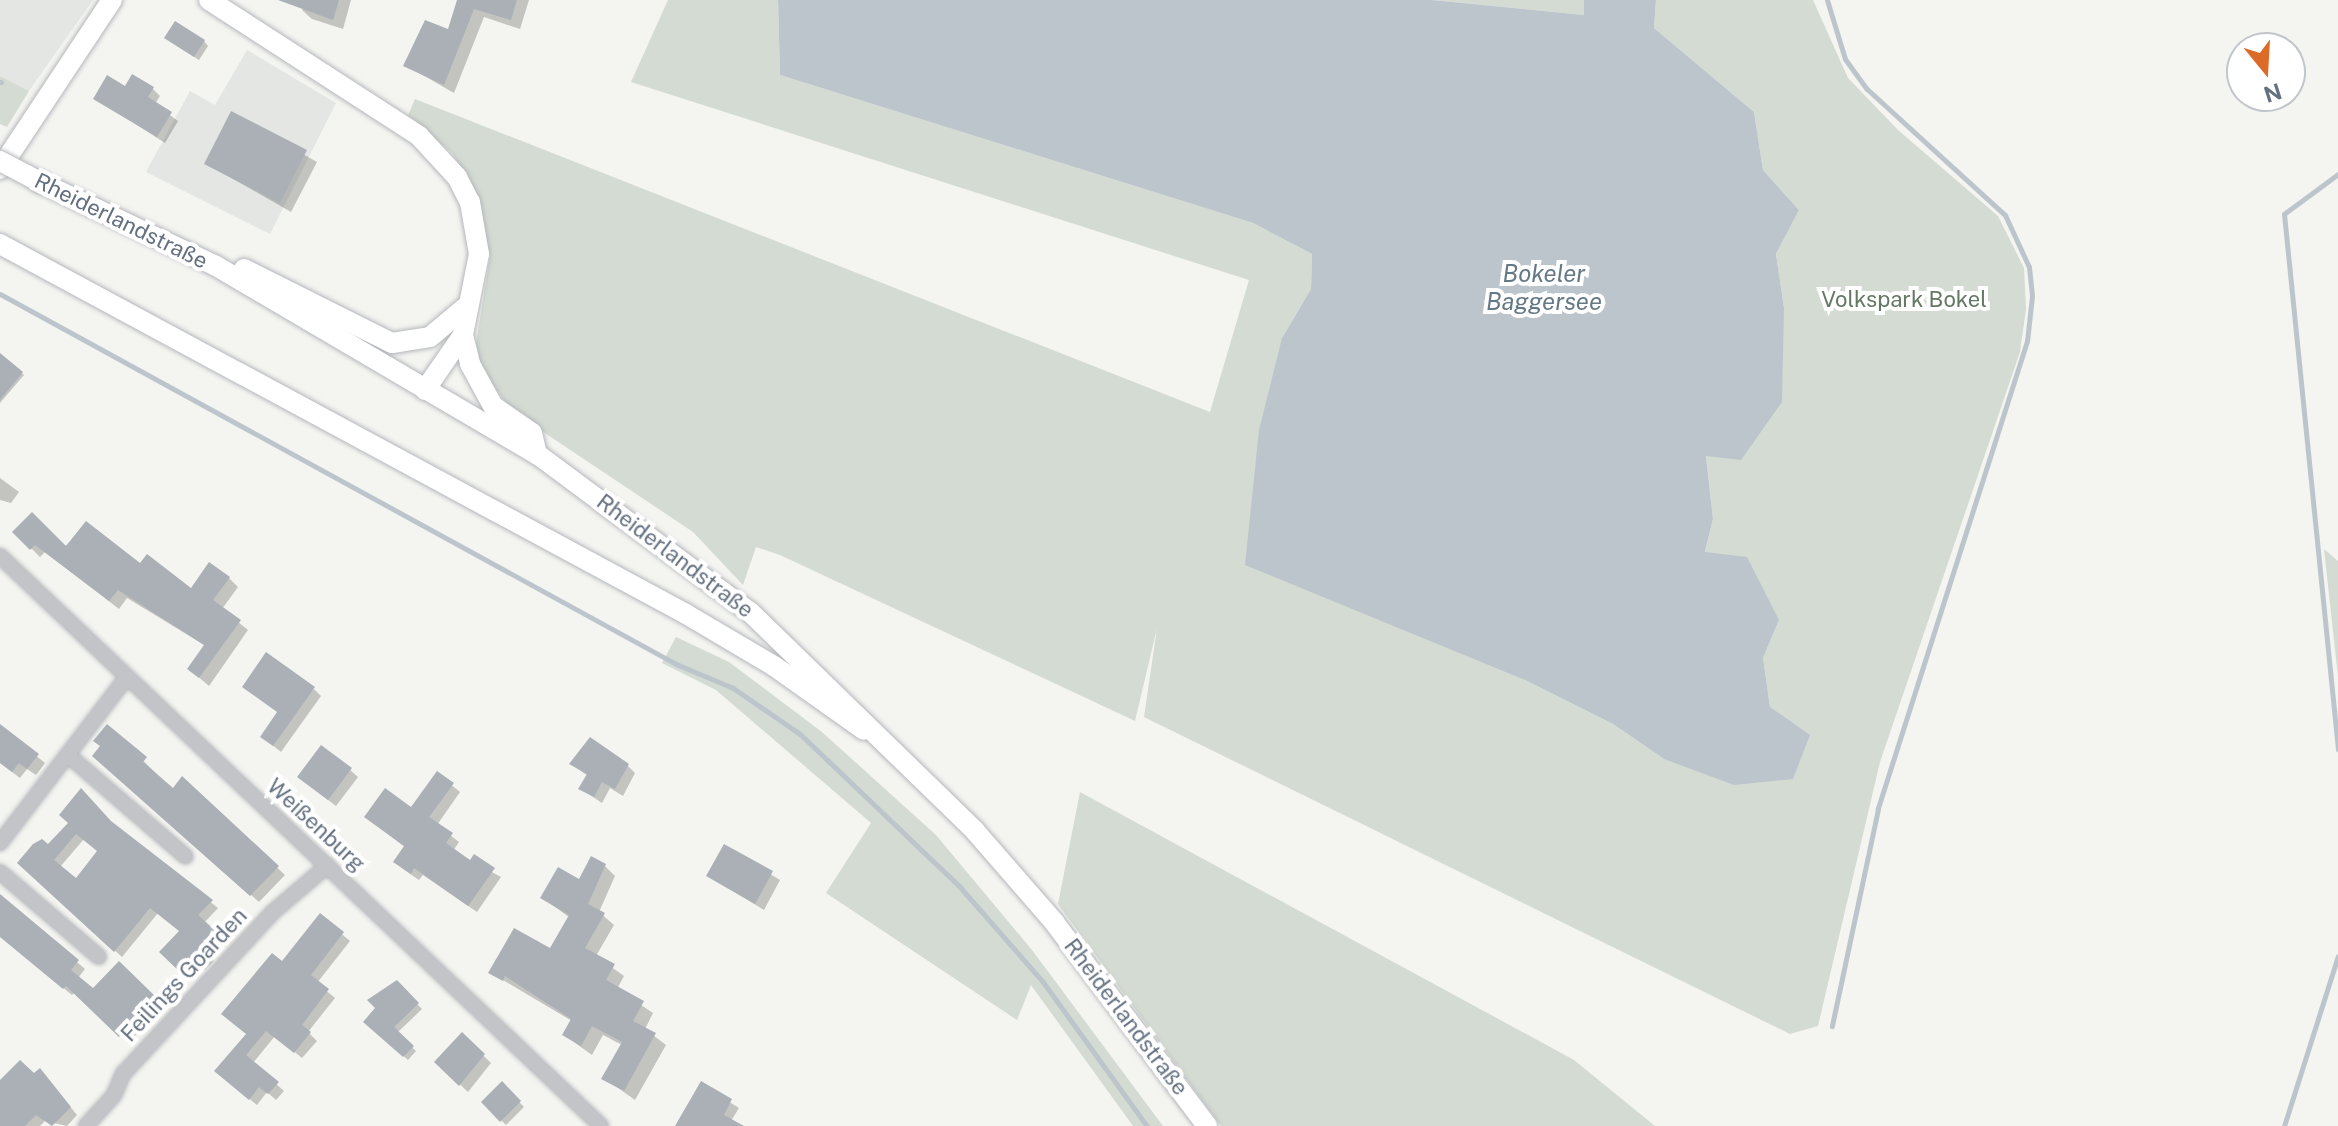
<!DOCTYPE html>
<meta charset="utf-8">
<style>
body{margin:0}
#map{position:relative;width:2338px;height:1126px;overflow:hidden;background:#f4f4f0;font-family:"Public Sans",sans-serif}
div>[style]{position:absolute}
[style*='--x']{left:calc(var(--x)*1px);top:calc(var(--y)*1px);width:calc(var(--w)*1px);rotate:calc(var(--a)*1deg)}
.built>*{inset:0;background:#e4e6e4}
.green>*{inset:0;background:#d4dbd2}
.water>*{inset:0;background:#bdc5cc}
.shadow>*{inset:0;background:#0003}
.stream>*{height:5px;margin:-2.5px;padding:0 2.5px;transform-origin:2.5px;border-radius:2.5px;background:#bdc5cc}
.building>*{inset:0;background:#aab0b6}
.roads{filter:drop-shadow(0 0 2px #b4b7bc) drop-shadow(0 0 2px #b4b7bc)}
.street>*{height:14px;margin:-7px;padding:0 7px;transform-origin:7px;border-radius:7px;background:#c2c4c8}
.secondary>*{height:20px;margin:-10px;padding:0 10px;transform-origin:10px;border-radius:10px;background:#fff}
.bridges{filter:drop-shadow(0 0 2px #b4b7bc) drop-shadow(0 0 2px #b4b7bc)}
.secondary-bridge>*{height:20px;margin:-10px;padding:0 10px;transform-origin:10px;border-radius:10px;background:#fff}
span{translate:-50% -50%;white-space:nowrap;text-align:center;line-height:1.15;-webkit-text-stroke:8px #fff;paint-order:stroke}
.street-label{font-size:22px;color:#647080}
.park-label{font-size:22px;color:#647863}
.water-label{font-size:24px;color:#647885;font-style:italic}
.north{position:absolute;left:2226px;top:32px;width:80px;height:80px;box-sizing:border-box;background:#fff;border:2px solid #c1c6cc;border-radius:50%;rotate:162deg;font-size:22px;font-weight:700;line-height:32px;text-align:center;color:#647080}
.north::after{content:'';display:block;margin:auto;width:28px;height:36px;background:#dc6b28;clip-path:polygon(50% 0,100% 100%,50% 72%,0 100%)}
</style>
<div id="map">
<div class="built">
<i style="clip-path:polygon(0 0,93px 0,29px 91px,0 76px)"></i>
<i style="clip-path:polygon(247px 50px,336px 103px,270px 234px,146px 172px,190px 91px,215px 105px)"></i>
</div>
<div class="green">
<i style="clip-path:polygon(668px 0,778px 0,780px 75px,1253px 223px,1312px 254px,1311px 289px,1282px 338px,1525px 680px,1613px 724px,1664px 759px,1770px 707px,1763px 658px,1779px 620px,1705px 553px,1713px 519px,1706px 455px,1784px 308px,1776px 254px,1799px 210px,1763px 170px,1754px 112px,1654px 28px,1656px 0,1813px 0,1848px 78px,1898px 130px,1998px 216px,2024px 268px,2026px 309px,2020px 352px,1880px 762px,1818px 1026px,1790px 1034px,1144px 717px,1157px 628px,1135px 721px,780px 555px,756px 547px,743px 585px,693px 532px,512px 411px,482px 370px,476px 343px,490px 257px,478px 195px,452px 153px,408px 115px,415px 99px,1210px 412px,1249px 280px,631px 82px)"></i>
<i style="clip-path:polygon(1432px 0,1584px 0,1584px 15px)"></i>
<i style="clip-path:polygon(0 76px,29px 91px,7px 127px,0 124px)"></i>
<i style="clip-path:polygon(2324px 549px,2338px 561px,2338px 677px)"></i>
<i style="clip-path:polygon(676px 637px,729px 662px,822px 732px,936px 835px,1032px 950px,1163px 1126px,1133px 1126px,1031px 985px,1017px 1020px,826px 893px,871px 823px,716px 690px,662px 663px)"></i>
<i style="clip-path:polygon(1080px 792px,1574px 1060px,1655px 1126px,1221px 1126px,1058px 904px)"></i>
</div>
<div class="water">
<i style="clip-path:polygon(778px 0,1432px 0,1584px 15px,1584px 0,1656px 0,1654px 28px,1754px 112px,1763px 170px,1799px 210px,1776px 254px,1784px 308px,1782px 402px,1741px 460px,1706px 456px,1713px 519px,1705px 552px,1747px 557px,1779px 620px,1763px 658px,1770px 707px,1810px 735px,1793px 779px,1734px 785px,1664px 759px,1613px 724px,1525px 680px,1245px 565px,1259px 430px,1282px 338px,1311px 289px,1312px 254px,1253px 223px,780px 75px)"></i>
</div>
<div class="shadow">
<i style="clip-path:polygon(305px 0,351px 0,343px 29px,312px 19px,302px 10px)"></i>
<i style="clip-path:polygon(459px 0,529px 0,520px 29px,484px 17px,454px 93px,405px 65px,449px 31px)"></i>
<i style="clip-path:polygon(204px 41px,208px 46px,199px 60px,171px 42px)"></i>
<i style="clip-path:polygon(126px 89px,153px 89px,160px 96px,155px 104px,178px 121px,165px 143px,95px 98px)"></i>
<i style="clip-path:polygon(232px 114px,317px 162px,291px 212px,207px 164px)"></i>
<i style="clip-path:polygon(0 355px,24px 375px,0 403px)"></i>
<i style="clip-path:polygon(0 478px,19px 492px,11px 503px,0 500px)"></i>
<i style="clip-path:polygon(15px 532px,140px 565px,191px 591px,229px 578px,238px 587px,222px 609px,248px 630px,209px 686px,189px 669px,206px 646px,127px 598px,119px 609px,45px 552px,40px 557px)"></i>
<i style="clip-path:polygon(314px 689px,321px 696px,281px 752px,262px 737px)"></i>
<i style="clip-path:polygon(0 726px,45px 763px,36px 775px,27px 769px,20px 778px,0 763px)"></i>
<i style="clip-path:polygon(108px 726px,173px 790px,183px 779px,285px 875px,259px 902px,102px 764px)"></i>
<i style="clip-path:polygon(571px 764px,628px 766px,635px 773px,623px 796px,610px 788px,602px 803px,581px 789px,588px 776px)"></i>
<i style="clip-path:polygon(350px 770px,358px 777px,336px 806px,307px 784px)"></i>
<i style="clip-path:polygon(438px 774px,460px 792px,437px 825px,459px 842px,453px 851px,501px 877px,477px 912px,423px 875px,419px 880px,403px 869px,396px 862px,406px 848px,366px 817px,411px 810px)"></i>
<i style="clip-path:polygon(evenodd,70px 823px,112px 824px,218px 908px,204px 923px,223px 941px,209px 956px,214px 961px,205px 970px,199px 964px,188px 977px,162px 952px,181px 932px,158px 913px,122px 957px,20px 863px,49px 847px,70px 823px,84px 839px,99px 852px,76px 880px,60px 867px,84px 839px)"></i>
<i style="clip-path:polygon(724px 846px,780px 880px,764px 910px,708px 876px)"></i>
<i style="clip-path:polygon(605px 866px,615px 876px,599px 912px,614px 925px,596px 956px,624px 976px,617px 989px,653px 1013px,645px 1029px,666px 1045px,635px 1100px,604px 1078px,622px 1045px,603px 1035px,592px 1055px,564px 1035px,572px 1021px,491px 973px,551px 951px,570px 918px,543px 898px)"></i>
<i style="clip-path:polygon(6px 901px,85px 969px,78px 978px,93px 991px,119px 964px,163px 1007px,128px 1043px,75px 992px,72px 995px,0 936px,0 908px)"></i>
<i style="clip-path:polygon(320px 916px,350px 941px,317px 983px,335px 998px,308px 1032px,317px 1041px,302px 1058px,275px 1036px,253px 1063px,284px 1091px,276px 1100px,267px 1092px,257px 1105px,224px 1078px,283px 964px)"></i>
<i style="clip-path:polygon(396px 982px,422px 1009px,397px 1033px,416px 1051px,408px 1060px,366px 1022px)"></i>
<i style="clip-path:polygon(462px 1035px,491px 1063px,468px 1092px,436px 1062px)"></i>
<i style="clip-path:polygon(34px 1076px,47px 1078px,77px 1115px,67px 1126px,45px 1121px,40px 1126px,0 1126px,0 1091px)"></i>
<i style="clip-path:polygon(502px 1084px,524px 1107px,506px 1125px,483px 1102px)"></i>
<i style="clip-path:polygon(701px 1084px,739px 1108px,731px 1121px,736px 1126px,677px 1126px)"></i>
</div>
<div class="stream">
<i style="--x:1827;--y:0;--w:62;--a:73"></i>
<i style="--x:1845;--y:59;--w:37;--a:54"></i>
<i style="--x:1867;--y:89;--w:187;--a:42.4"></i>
<i style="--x:2005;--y:215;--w:57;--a:65.2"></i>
<i style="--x:2029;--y:267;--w:29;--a:84"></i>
<i style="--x:2032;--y:296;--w:45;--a:96.3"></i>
<i style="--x:2027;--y:341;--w:491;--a:107.7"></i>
<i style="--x:1878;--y:809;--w:222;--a:102"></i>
<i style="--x:0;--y:82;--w:1;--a:0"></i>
<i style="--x:2338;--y:174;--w:67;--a:143.5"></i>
<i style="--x:2284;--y:214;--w:538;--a:84.24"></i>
<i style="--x:0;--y:294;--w:771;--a:28.69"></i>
<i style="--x:676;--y:664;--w:62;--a:22.8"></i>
<i style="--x:733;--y:688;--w:81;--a:34.5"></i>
<i style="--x:800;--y:734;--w:220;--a:43.7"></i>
<i style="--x:959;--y:886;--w:128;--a:48.8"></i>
<i style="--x:1043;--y:982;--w:178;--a:54.2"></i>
<i style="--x:2284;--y:1126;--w:178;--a:-72.4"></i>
</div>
<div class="building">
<i style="clip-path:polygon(278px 0,339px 0,333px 20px)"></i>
<i style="clip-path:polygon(457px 0,517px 0,511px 20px,474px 9px,444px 85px,403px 66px,425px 20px,448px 29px)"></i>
<i style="clip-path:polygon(175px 21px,205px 40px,194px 57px,164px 38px)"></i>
<i style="clip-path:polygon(132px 74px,154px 87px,148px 97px,172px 112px,157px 137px,93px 99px,107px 75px,125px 86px)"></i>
<i style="clip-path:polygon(231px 111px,307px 150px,280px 203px,204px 164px)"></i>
<i style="clip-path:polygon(0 353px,23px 372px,0 400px)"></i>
<i style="clip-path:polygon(32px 512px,66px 546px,86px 521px,140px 563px,147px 554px,191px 588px,209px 562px,230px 577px,213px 600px,241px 620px,199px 678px,187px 669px,204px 645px,118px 590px,109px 601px,35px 545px,30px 550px,12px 532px)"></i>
<i style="clip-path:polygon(266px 652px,315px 687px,273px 746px,260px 737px,277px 712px,242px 687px)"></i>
<i style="clip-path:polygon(0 724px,39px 754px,27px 769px,19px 763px,12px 772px,0 763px)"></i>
<i style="clip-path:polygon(107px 724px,147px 757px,143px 762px,173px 788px,182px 776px,279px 866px,250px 896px,92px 756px,100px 746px,93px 741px)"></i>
<i style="clip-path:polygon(590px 737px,629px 764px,615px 789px,602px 782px,594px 797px,578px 789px,587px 774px,569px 764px)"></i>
<i style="clip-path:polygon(321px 745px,352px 768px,328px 800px,297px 777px)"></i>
<i style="clip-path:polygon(437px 771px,454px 783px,429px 817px,453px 833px,446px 843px,470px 860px,474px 854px,495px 868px,468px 906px,414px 868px,411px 874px,393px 862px,404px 846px,364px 817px,385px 788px,411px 807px)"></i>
<i style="clip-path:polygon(evenodd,81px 788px,111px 821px,213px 900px,198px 915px,218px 933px,203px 948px,209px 953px,197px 965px,191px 959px,180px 972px,159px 952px,179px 931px,150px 908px,114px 952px,17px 863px,33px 844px,42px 839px,48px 844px,68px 823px,59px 815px,81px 788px,76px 834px,97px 851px,76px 878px,54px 860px,76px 834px)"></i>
<i style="clip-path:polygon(724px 844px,773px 871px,755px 904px,706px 876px)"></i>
<i style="clip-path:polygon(591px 856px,606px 864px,588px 904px,605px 913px,585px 948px,615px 964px,606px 980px,644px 1001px,633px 1021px,656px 1033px,624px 1091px,601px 1079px,622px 1042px,592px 1026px,581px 1046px,562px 1035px,571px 1019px,505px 976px,503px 981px,488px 973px,514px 928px,550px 948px,569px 915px,540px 898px,558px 867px,579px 879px)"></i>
<i style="clip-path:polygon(0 894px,79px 960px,71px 970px,93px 988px,119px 961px,157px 998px,119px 1037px,66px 986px,63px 989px,0 937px)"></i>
<i style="clip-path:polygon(320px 913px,344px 932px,311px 975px,329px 989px,302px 1025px,311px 1032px,294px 1053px,266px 1031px,246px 1055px,279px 1082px,268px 1094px,259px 1087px,249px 1100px,214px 1071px,246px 1034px,221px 1014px,272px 953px,282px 961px)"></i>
<i style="clip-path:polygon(397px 980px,419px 1003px,394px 1027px,414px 1046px,403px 1057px,363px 1022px,375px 1008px,367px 1000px)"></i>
<i style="clip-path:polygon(462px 1032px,485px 1054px,459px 1086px,434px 1062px)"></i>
<i style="clip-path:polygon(20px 1060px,34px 1073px,40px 1068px,71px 1107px,52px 1126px,36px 1115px,25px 1126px,0 1126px,0 1080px)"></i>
<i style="clip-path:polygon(502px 1081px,521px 1101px,500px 1122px,481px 1102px)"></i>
<i style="clip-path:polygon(701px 1081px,732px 1099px,724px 1115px,744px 1126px,675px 1126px)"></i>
</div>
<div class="roads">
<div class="street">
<i style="--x:0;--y:556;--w:828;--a:43.48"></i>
<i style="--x:68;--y:755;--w:155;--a:40.8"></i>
<i style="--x:0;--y:843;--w:208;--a:-52.6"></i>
<i style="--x:0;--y:872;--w:130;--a:40.6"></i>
<i style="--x:86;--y:1126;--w:42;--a:-47.9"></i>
<i style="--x:114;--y:1095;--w:23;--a:-67"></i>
<i style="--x:123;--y:1074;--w:221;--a:-47.2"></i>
<i style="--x:273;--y:912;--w:72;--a:-40.5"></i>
</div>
<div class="secondary">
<i style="--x:209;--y:0;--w:250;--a:32.9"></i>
<i style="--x:419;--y:136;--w:56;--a:47.2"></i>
<i style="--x:457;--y:177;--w:28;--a:63"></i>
<i style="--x:470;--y:202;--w:53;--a:80.2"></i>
<i style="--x:479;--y:254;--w:83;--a:101.2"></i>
<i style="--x:463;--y:335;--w:30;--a:76"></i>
<i style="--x:470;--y:364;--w:48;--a:61.3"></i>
<i style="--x:493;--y:406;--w:47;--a:34.7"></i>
<i style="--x:532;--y:433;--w:22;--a:77"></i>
<i style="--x:0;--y:169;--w:203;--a:-56.5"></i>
<i style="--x:40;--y:182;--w:195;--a:25.5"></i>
<i style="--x:216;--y:266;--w:372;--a:30.4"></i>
<i style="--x:537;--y:454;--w:265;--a:36.6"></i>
<i style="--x:750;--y:612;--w:314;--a:44.2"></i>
<i style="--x:975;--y:831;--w:121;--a:49"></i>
<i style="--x:1054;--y:922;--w:255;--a:53.1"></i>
<i style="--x:0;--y:244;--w:779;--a:28.34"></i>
<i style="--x:686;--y:614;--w:102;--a:30.6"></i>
<i style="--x:774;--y:666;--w:110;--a:35.4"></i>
<i style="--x:244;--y:269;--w:165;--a:26.6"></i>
<i style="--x:392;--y:343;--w:38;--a:-9"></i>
<i style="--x:430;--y:337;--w:50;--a:-40.1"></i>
<i style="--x:425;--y:390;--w:67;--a:-55.4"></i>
</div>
</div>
<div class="bridges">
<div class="secondary-bridge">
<i style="--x:0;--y:161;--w:45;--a:27.7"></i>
</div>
</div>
<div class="street-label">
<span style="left:121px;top:221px;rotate:26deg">Rheiderlandstraße</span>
<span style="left:675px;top:556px;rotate:37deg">Rheiderlandstraße</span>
<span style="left:316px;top:825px;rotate:43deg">Weißenburg</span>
<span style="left:184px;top:975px;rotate:-47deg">Feilings Goarden</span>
<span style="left:1126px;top:1017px;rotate:53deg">Rheiderlandstraße</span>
</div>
<div class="park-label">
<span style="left:1904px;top:300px">Volkspark Bokel</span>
</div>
<div class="water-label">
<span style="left:1544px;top:288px">Bokeler<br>Baggersee</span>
</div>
<div class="north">N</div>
</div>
